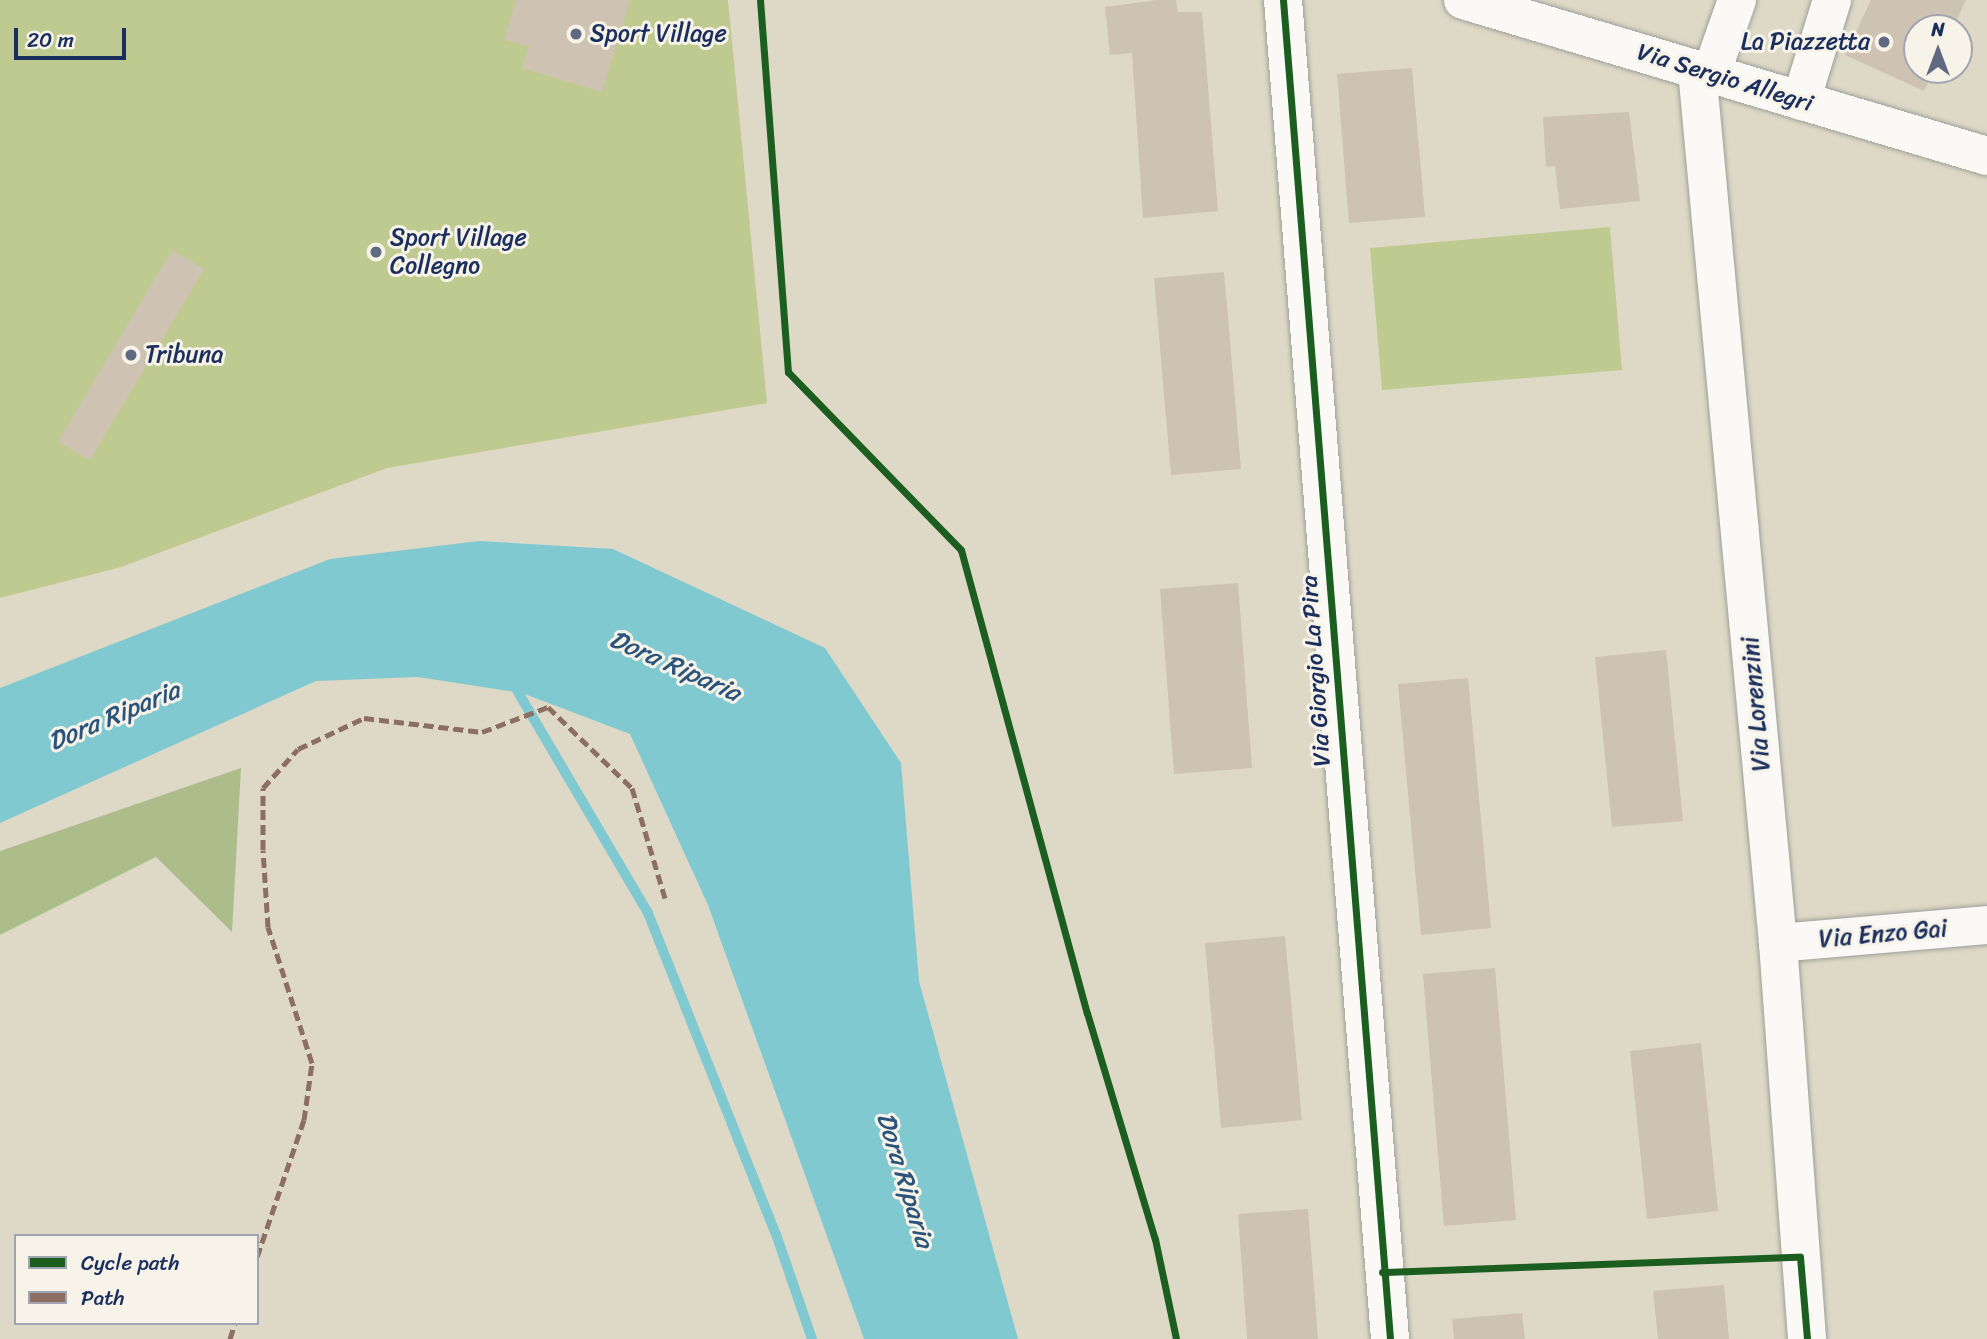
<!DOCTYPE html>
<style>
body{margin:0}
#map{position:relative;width:1987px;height:1339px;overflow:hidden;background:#ded9c6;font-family:Sriracha,sans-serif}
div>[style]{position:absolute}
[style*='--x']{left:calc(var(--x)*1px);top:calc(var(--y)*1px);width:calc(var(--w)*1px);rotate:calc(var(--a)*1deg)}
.green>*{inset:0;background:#bfca90}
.forest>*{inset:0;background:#acbc8b}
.water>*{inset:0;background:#81c9d1}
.stream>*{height:10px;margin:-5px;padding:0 5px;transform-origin:5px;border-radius:5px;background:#81c9d1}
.building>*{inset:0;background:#cec2b3}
.roads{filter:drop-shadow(0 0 2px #9f9f9a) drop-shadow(0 0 2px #9f9f9a)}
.minor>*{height:38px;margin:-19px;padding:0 19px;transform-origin:19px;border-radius:19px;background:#faf9f6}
.quiet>*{height:5px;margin-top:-2.5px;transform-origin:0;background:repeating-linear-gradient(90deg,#8d6e63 0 10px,transparent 0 15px)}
.cycleway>*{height:7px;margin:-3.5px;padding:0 3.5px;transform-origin:3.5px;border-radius:3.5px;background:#1b5e20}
.dots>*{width:19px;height:19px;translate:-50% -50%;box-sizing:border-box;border:4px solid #f7f3e8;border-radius:50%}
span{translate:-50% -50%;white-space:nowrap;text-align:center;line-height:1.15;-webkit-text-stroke:6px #f7f3e8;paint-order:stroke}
.poi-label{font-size:24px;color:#1b2f5e}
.left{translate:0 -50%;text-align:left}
.right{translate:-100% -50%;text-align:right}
.street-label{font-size:24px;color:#1b2f5e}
.water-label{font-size:26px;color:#2a547c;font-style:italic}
.legend{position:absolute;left:14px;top:1234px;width:245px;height:91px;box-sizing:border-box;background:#f7f3e8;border:2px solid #9fa5b1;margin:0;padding:9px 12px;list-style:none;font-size:21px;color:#1b2f5e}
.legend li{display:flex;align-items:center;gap:14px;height:35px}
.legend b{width:35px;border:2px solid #9fa5b1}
.north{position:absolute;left:1903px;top:14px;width:70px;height:70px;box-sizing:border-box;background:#f7f3e8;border:2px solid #9fa5b1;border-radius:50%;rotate:0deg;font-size:19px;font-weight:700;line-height:28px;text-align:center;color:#1b2f5e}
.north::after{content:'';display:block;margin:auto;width:24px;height:32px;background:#5f6a82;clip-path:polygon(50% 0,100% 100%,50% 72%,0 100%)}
.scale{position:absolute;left:14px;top:28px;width:112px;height:32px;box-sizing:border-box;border:4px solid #1b2f5e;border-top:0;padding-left:9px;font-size:21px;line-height:24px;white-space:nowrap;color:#1b2f5e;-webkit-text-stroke:5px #f7f3e8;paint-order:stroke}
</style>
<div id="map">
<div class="green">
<i style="clip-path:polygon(0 0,728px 0,767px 403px,387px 468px,121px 567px,0 598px)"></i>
<i style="clip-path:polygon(1610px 227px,1622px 370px,1382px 390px,1370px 248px)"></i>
</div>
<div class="forest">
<i style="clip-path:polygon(241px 768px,232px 932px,156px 857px,0 935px,0 851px)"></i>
</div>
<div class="water">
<i style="clip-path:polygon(479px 541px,613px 549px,825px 648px,901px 763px,919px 981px,1018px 1339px,864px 1339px,708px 905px,630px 734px,522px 693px,418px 677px,316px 681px,0 823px,0 688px,330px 559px)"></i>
</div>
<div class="stream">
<i style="--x:512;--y:682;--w:268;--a:59.5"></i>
<i style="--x:648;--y:913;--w:346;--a:68.3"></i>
<i style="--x:776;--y:1234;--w:111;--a:71.1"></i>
</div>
<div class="building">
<i style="clip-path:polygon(516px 0,630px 0,602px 92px,522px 68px,529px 46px,504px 40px)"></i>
<i style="clip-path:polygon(1157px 0,1176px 0,1178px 12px,1202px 12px,1218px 211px,1143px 218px,1132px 53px,1110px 55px,1105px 7px)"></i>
<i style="clip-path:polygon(1871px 0,1966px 0,1953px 28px,1917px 28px,1917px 70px,1934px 70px,1924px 91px,1845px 55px)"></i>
<i style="clip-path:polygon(1412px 68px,1425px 217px,1349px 223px,1337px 74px)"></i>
<i style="clip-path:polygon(1629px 112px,1640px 201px,1560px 209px,1555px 166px,1546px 167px,1543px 117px)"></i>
<i style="clip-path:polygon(172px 250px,204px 269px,90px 460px,58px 442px)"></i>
<i style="clip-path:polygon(1224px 272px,1241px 469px,1171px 475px,1154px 278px)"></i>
<i style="clip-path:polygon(1238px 583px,1252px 768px,1174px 774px,1160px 589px)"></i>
<i style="clip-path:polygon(1666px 650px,1683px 821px,1612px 827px,1595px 657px)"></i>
<i style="clip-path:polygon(1468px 678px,1491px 928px,1421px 935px,1398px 684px)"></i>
<i style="clip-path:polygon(1285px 936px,1302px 1120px,1221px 1128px,1205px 943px)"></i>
<i style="clip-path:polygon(1495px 968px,1516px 1220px,1444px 1226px,1423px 974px)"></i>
<i style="clip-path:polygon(1701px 1043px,1718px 1211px,1647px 1219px,1630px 1051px)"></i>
<i style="clip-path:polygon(1308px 1209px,1318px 1339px,1247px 1339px,1238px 1214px)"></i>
<i style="clip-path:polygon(1724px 1285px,1729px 1339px,1658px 1339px,1653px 1291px)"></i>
<i style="clip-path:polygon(1522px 1313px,1525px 1339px,1454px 1339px,1452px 1319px)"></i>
</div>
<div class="roads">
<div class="minor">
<i style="--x:1283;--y:0;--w:1343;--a:85.43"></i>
<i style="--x:1463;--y:0;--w:547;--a:16.58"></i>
<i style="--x:1697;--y:70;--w:877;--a:84.7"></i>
<i style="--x:1778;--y:943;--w:397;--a:85.8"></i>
<i style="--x:1711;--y:74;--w:78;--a:-70.6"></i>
<i style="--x:1801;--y:101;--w:106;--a:-72.9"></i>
<i style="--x:1778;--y:943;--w:210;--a:-4.9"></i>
</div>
</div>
<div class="quiet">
<i style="--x:257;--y:1257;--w:145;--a:-71.1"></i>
<i style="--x:304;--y:1120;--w:58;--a:-82"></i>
<i style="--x:312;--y:1063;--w:143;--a:-107.9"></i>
<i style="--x:268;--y:927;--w:77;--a:-93.7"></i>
<i style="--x:263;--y:850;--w:62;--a:-90"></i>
<i style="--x:263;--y:788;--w:52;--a:-48.1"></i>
<i style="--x:298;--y:749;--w:73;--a:-25.2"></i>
<i style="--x:364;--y:718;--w:119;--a:6.8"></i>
<i style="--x:482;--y:732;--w:71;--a:-20.7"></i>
<i style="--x:548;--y:707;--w:117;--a:44"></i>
<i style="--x:632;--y:788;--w:115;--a:73.3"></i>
<i style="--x:230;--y:1339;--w:17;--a:-73"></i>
</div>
<div class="cycleway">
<i style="--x:760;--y:0;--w:373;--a:85.7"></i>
<i style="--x:788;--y:372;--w:248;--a:45.8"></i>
<i style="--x:961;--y:550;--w:480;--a:74.8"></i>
<i style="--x:1087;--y:1013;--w:236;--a:73.3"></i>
<i style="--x:1155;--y:1239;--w:102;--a:78.1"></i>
<i style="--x:1283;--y:0;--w:1343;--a:85.43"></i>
<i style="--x:1382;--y:1272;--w:418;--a:-2.1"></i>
<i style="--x:1800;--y:1257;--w:82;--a:85.1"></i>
</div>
<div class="dots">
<i style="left:576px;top:34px;background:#5f6a82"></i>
<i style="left:1884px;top:42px;background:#5f6a82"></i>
<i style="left:376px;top:252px;background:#5f6a82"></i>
<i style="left:131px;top:355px;background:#5f6a82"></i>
</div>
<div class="poi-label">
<span class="left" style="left:590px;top:34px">Sport Village</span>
<span class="right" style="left:1870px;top:42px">La Piazzetta</span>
<span class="left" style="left:390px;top:252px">Sport Village<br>Collegno</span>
<span class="left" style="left:145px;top:355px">Tribuna</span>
</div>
<div class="street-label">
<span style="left:1725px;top:78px;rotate:17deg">Via Sergio Allegri</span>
<span style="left:1316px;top:671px;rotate:-94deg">Via Giorgio La Pira</span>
<span style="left:1756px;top:704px;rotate:-95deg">Via Lorenzini</span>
<span style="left:1883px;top:934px;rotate:-5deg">Via Enzo Gai</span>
</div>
<div class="water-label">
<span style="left:675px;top:666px;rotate:24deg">Dora Riparia</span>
<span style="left:114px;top:716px;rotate:-23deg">Dora Riparia</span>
<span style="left:905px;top:1180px;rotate:73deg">Dora Riparia</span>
</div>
<ul class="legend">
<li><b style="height:9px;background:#1b5e20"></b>Cycle path</li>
<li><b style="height:9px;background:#8d6e63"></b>Path</li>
</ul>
<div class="north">N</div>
<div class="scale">20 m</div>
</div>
